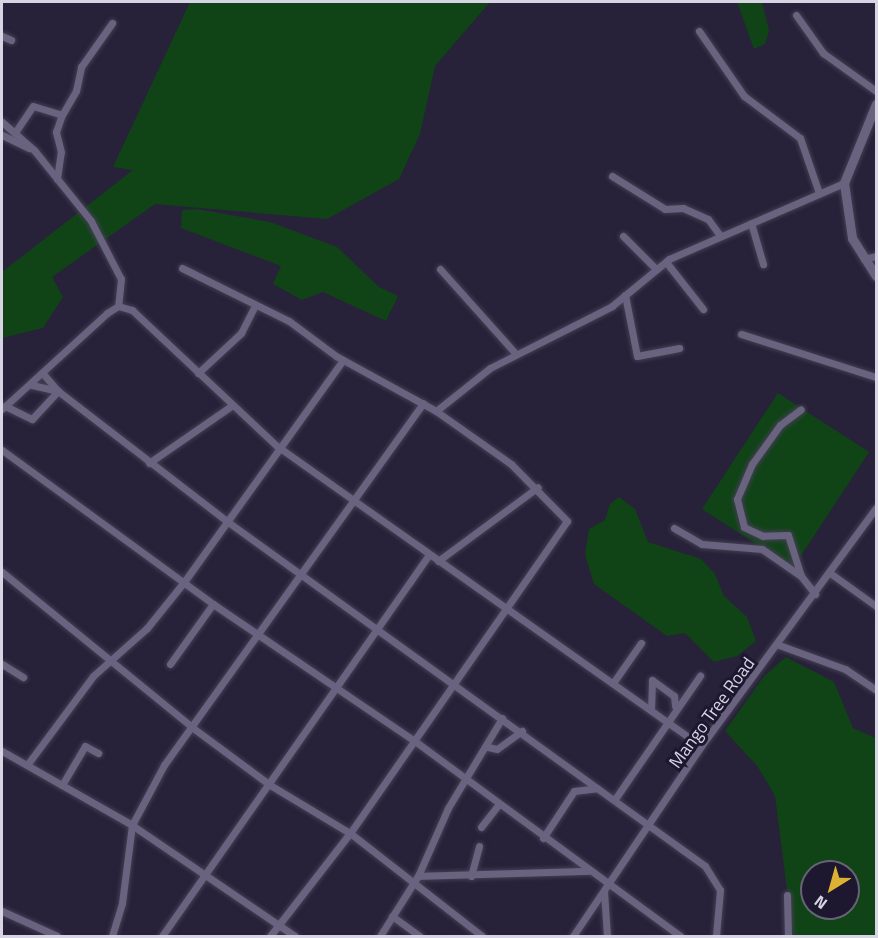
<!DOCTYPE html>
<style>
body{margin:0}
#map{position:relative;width:878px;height:938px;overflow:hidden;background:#272139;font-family:"Titillium Web",sans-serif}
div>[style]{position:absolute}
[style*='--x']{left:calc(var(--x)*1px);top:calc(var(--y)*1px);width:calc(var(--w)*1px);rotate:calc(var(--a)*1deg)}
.green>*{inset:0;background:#104417}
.roads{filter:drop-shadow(0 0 2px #443f53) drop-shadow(0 0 2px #443f53)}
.minor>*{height:7px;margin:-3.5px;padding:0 3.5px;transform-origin:3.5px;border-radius:3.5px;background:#696380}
.secondary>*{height:9px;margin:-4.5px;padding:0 4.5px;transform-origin:4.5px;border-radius:4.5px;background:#696380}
span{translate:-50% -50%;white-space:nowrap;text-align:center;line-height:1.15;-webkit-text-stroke:6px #1d172f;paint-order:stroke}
.street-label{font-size:18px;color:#d7d4e4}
.frame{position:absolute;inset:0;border:3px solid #d7d4e4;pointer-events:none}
.north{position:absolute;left:800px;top:860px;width:60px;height:60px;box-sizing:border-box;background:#1d172f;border:2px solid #676377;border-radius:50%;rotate:217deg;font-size:16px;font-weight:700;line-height:24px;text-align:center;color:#d7d4e4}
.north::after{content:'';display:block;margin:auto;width:21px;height:27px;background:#ddb133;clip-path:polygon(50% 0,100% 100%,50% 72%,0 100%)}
</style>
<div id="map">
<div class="green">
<i style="clip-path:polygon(190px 2px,490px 2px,435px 66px,420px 134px,399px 179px,327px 219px,155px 204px,52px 277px,63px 297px,43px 328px,2px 338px,2px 272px,133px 170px,113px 167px)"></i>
<i style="clip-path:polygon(737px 2px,762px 2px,769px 30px,765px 44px,754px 49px)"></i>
<i style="clip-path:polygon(197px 209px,270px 222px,337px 247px,379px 287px,398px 296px,386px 321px,323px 292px,302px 300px,273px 284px,281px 266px,181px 228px,182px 210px)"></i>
<i style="clip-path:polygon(778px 393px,869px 452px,793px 568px,702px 509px)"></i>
<i style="clip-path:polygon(619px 497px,635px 509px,648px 542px,701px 559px,715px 574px,724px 596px,747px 617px,756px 641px,737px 656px,714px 662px,685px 633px,667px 636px,594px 584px,585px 555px,589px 529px,605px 520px,610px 504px)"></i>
<i style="clip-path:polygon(evenodd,786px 657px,834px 682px,853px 728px,876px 738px,876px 936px,793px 936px,775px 796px,758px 767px,725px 731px,764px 676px,786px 657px,812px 872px,848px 872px,848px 908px,812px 908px,812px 872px)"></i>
</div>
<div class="roads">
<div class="minor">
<i style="--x:796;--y:15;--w:47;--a:54.6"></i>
<i style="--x:823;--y:53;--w:65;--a:35.6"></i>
<i style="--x:699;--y:31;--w:79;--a:55.3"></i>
<i style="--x:744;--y:96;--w:70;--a:36.9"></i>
<i style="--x:800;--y:138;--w:58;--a:70.9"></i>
<i style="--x:2;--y:36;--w:10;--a:24"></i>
<i style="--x:2;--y:122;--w:43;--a:41.2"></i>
<i style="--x:34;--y:150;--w:91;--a:51.2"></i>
<i style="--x:91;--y:221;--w:65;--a:62.7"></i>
<i style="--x:121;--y:279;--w:27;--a:96"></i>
<i style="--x:16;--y:131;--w:30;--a:-56"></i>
<i style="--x:33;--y:106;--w:30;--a:17"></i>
<i style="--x:2;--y:135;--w:30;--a:26"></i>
<i style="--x:612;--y:176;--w:62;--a:31.9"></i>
<i style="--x:665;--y:209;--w:18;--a:-3"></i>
<i style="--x:683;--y:208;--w:27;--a:24"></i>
<i style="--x:708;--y:219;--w:19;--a:54"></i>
<i style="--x:57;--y:179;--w:27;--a:-82"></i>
<i style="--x:61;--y:152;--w:21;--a:-104"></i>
<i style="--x:56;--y:132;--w:18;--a:-71"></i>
<i style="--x:62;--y:115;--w:28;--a:-60"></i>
<i style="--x:76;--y:91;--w:25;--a:-78"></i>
<i style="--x:81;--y:67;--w:54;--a:-54.8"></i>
<i style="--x:751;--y:223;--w:43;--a:73.7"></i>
<i style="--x:623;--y:236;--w:47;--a:45"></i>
<i style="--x:864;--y:259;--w:12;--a:-14"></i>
<i style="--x:666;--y:262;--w:60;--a:51.8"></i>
<i style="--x:182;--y:268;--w:119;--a:26.4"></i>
<i style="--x:289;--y:321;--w:59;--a:36.7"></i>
<i style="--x:336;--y:356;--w:114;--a:28.8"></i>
<i style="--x:436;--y:411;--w:92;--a:35.2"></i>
<i style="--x:511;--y:464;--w:80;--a:45.5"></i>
<i style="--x:567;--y:521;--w:380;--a:124.8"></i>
<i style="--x:350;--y:833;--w:130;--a:127.8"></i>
<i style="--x:440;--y:269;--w:113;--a:48.2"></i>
<i style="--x:625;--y:295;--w:62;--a:78.9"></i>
<i style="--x:637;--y:356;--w:43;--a:-10.8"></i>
<i style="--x:741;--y:334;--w:142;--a:17.7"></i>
<i style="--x:198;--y:373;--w:59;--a:-42.9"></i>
<i style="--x:241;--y:333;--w:30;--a:-63"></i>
<i style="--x:32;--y:385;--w:27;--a:13"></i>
<i style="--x:58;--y:391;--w:215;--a:37.6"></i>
<i style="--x:228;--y:522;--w:588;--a:35.8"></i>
<i style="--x:705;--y:866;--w:28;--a:58"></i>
<i style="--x:720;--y:890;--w:46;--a:95"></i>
<i style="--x:5;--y:406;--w:30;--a:26"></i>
<i style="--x:32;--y:419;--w:38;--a:-47"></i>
<i style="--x:58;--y:391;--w:23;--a:-131"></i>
<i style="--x:2;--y:409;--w:142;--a:-42.4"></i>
<i style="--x:107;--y:313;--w:13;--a:-32"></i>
<i style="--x:118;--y:306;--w:15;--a:16"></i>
<i style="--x:132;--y:310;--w:199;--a:43.2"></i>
<i style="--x:277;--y:446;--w:519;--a:35.28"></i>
<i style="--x:436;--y:411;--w:69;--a:-38.5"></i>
<i style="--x:490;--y:368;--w:137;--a:-26.9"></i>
<i style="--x:612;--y:306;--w:74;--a:-39.5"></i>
<i style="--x:669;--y:259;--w:191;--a:-23.5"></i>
<i style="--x:2;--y:450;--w:261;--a:36.1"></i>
<i style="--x:213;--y:604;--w:240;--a:34.2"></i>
<i style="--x:412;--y:739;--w:333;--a:36.3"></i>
<i style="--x:149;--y:463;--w:98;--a:-34.7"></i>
<i style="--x:674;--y:528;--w:32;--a:30"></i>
<i style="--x:702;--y:544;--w:60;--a:4.8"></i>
<i style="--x:762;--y:549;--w:47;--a:34.7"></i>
<i style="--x:801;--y:576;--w:23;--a:52"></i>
<i style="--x:438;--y:561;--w:124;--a:-36.5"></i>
<i style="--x:2;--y:572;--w:247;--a:39.2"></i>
<i style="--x:193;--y:728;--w:96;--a:36.5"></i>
<i style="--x:270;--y:785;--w:93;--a:31"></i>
<i style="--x:350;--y:833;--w:167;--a:38"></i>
<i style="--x:830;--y:573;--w:57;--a:35.7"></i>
<i style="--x:801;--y:576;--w:43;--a:-107.6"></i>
<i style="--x:788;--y:535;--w:25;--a:178"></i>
<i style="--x:763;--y:536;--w:21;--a:-155"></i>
<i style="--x:744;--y:527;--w:29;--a:-104"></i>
<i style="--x:737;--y:499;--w:38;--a:-67"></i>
<i style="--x:752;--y:464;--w:48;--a:-54.3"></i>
<i style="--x:780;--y:425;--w:26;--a:-37"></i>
<i style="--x:779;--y:645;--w:70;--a:20"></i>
<i style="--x:845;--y:669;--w:37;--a:34"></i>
<i style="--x:2;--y:664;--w:25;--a:32"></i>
<i style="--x:170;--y:664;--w:74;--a:-54.4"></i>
<i style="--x:613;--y:683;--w:49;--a:-55"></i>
<i style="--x:651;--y:710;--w:30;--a:-88"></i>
<i style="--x:652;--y:680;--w:27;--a:36"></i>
<i style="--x:674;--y:696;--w:10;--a:84"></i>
<i style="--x:488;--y:747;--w:9;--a:13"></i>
<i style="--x:497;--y:749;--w:31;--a:-36"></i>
<i style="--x:2;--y:751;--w:150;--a:29.6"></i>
<i style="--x:132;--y:825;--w:197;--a:34.3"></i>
<i style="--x:27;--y:765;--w:111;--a:-53.4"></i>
<i style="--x:93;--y:676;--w:72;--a:-41.6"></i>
<i style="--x:147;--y:628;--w:59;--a:-51.2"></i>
<i style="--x:184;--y:582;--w:273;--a:-54.4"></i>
<i style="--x:62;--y:785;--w:45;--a:-59.5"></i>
<i style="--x:85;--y:746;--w:15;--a:28"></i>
<i style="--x:615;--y:799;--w:150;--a:-55.4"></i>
<i style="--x:481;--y:827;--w:28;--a:-52"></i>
<i style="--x:543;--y:838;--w:56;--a:-56.6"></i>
<i style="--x:574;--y:791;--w:23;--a:-7"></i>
<i style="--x:418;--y:876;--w:74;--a:-66.2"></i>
<i style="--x:448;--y:808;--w:105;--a:-59"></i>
<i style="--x:471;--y:876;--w:31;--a:-75"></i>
<i style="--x:604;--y:891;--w:45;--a:86.2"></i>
<i style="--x:787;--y:895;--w:41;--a:88.6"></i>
<i style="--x:2;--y:911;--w:60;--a:24.4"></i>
<i style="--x:392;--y:916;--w:34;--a:36"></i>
<i style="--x:112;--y:936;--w:34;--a:-73"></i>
<i style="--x:122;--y:903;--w:79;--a:-82.7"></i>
<i style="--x:132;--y:825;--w:68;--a:-61.9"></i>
<i style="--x:164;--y:765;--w:445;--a:-54.4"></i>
<i style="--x:162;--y:936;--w:465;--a:-55"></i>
<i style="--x:380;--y:936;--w:71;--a:-57.7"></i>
<i style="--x:418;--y:876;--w:170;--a:-1.7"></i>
<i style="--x:573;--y:936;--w:229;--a:-56"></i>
<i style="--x:701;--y:746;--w:295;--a:-53.7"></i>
</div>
<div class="secondary">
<i style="--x:876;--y:104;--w:85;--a:112.1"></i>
<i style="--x:844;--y:183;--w:56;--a:81.7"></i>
<i style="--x:852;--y:238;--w:45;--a:57.7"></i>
</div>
</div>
<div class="street-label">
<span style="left:712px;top:713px;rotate:-54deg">Mango Tree Road</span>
</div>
<div class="frame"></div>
<div class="north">N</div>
</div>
